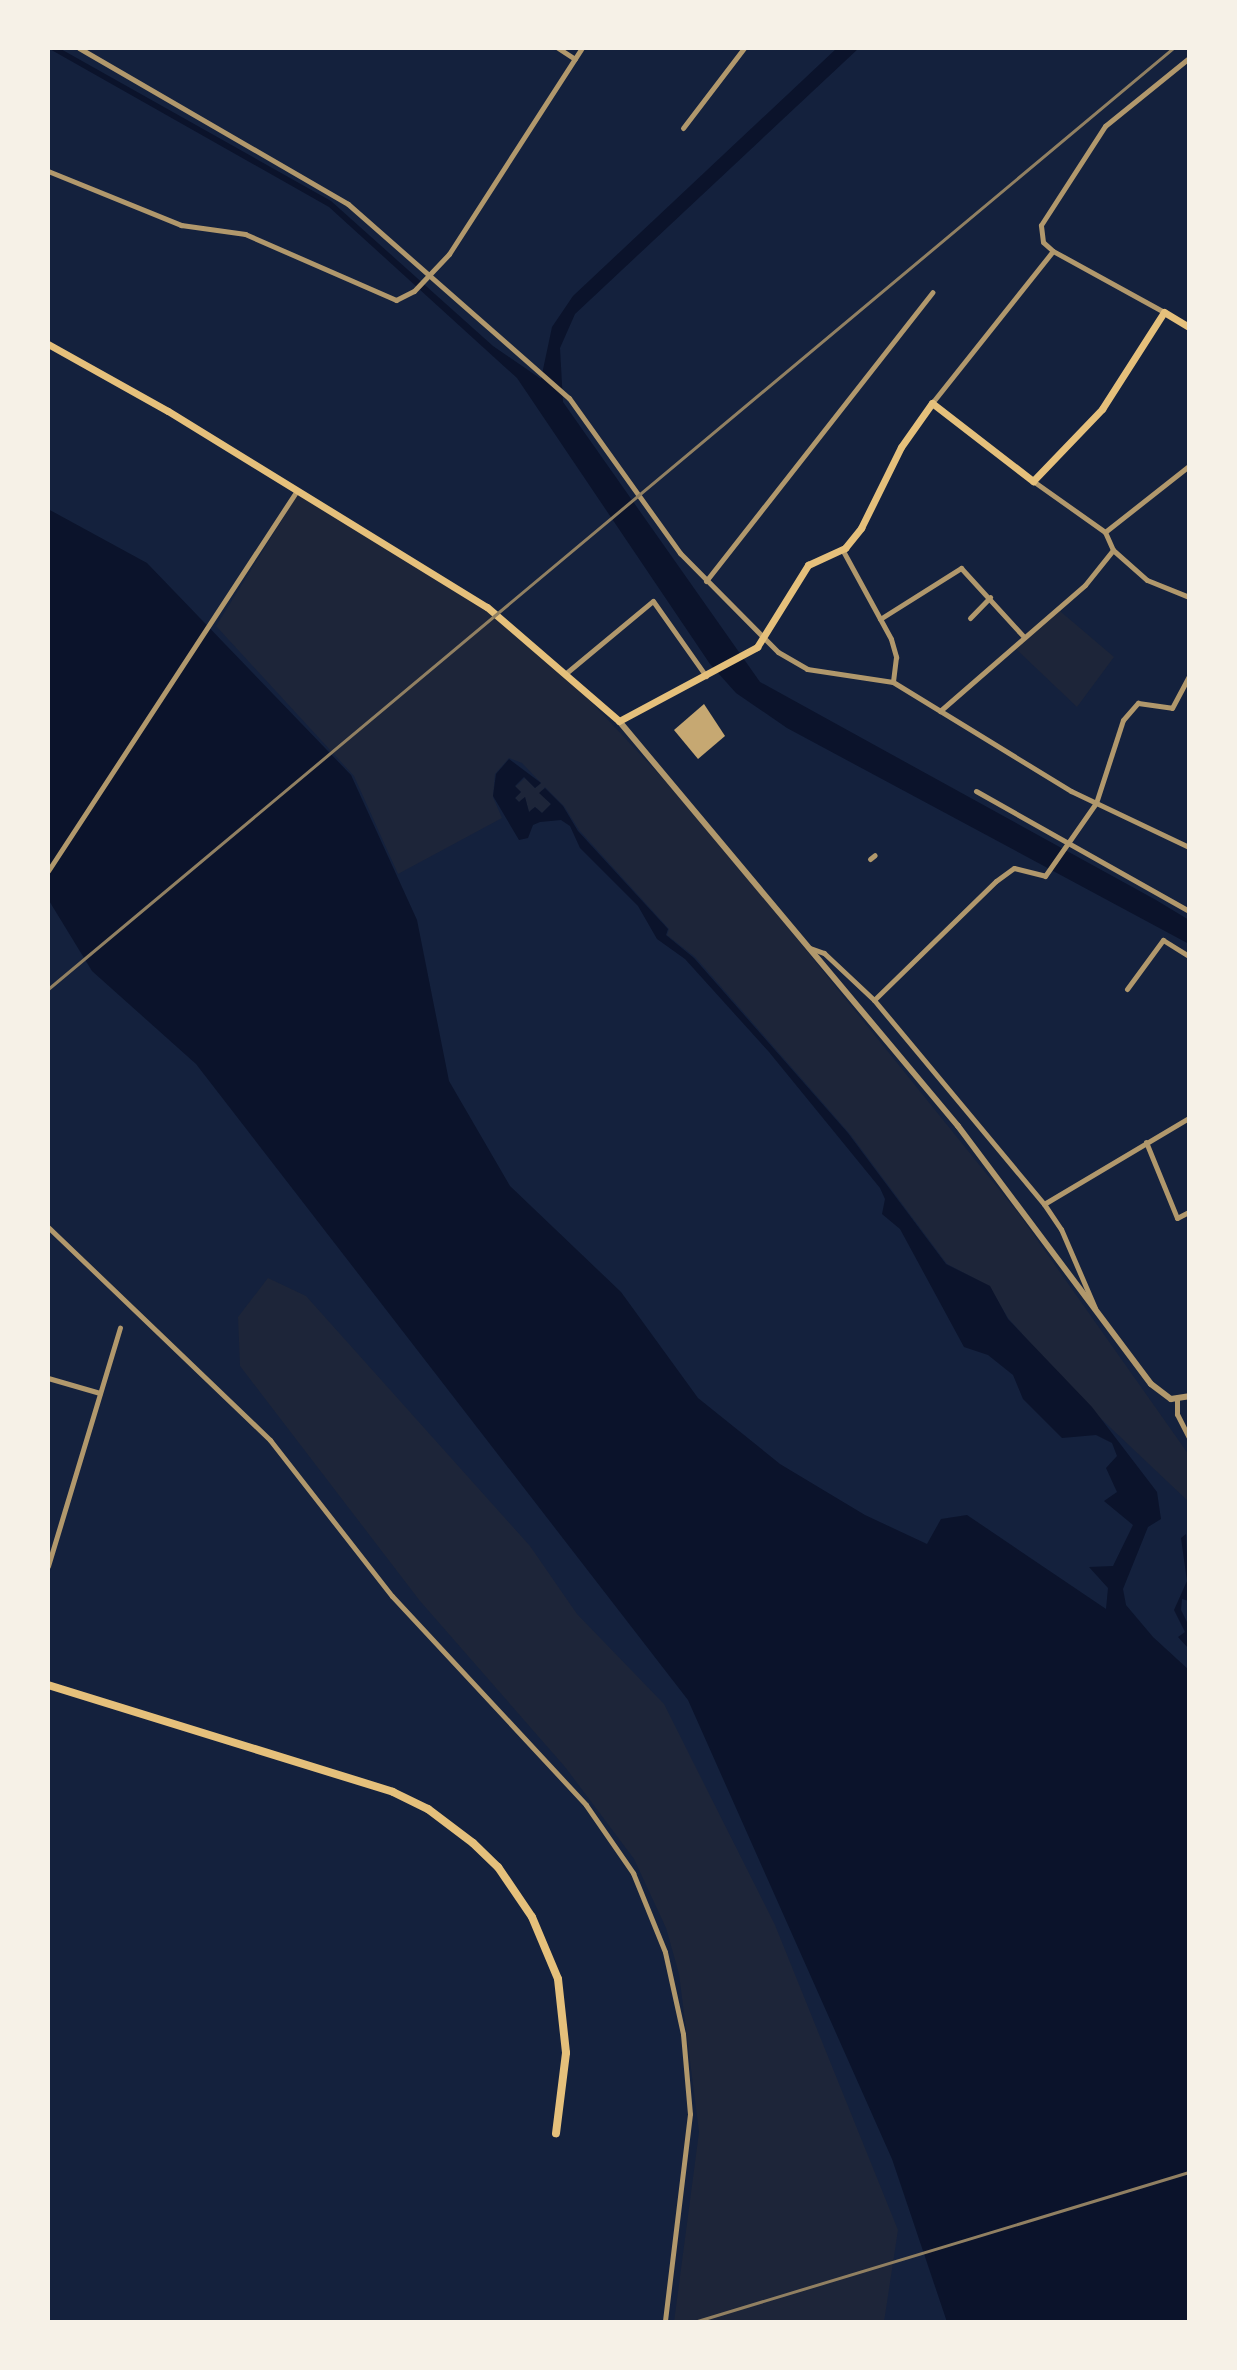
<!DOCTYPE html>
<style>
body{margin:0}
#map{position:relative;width:1237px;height:2370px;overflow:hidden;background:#14213d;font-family:Ubuntu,sans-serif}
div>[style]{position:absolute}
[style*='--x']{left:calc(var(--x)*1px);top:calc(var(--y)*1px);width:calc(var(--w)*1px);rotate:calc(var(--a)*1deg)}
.green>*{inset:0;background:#1d2539}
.water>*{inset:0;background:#0b132b}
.building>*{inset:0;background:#c6a872}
.minor>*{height:5px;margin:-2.5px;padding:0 2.5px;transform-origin:2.5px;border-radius:2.5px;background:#b1986c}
.tertiary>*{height:6px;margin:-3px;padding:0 3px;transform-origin:3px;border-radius:3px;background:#b1986c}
.secondary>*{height:7px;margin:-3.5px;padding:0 3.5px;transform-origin:3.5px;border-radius:3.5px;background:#e5c07b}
.primary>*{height:8px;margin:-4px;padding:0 4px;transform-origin:4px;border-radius:4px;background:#e5c07b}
.rail>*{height:3px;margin:-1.5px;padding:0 1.5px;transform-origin:1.5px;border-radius:1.5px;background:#918062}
span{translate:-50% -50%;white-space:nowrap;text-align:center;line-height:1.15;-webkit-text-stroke:6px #f6f1e7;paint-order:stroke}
.frame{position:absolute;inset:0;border:50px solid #f6f1e7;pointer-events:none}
</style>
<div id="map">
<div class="green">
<i style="clip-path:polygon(300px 491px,496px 614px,565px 674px,697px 815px,1019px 1214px,1189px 1455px,1189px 1502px,1076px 1395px,1008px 1318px,989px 1286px,947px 1264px,850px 1134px,695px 957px,667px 935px,669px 929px,579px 830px,564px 806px,545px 787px,540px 793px,551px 804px,542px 813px,535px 807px,529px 812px,525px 797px,519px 802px,515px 798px,521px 792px,515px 787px,525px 778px,535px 788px,541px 783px,522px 763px,509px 758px,495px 774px,493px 797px,502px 818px,398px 874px,354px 776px,216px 626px)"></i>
<i style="clip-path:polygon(1060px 611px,1114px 657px,1077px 707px,1016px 649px)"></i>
<i style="clip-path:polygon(268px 1278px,306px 1296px,530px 1546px,577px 1614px,664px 1704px,775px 1925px,898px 2230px,884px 2322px,674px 2322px,699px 2132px,679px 1974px,666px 1928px,634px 1859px,565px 1767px,420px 1601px,240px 1366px,238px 1317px)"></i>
</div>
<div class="water">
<i style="clip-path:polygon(48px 48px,59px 48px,331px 201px,493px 346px,541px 379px,552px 327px,573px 296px,837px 48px,859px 48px,575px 314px,560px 348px,563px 402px,760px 682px,1156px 900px,1189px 920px,1189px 944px,787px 728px,736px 693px,710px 664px,517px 378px,329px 207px)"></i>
<i style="clip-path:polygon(48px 509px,147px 563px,351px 775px,417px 920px,449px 1081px,510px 1186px,621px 1292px,698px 1398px,780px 1464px,865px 1515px,927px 1544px,941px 1519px,967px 1515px,1106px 1609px,1108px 1588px,1089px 1567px,1113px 1566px,1133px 1525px,1104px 1501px,1117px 1492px,1106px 1468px,1117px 1456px,1112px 1443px,1096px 1435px,1062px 1438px,1023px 1399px,1013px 1375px,988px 1355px,964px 1347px,900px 1229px,882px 1214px,885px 1199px,880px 1188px,769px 1052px,685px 959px,657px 939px,638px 906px,580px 848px,570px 826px,561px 820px,540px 822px,533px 825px,528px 838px,519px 840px,493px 796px,496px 774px,509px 759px,541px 783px,535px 788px,524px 777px,515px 786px,521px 792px,515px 798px,519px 802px,525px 797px,529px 812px,535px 807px,542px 813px,551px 804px,539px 793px,545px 788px,563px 806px,578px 831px,668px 929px,666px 935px,694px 958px,848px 1133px,946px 1264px,990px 1286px,1008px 1319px,1092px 1407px,1157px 1492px,1161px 1519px,1148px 1527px,1123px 1589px,1126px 1605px,1153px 1637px,1189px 1670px,1189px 2322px,947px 2322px,892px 2159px,688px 1700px,196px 1064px,92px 971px,48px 899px)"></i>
<i style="clip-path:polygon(1186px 1534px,1189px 1601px,1182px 1599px,1181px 1610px,1189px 1626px,1189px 1649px,1178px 1637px,1185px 1632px,1174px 1610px,1187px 1581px,1181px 1538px)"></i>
</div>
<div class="building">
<i style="clip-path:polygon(704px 704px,725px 736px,698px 759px,674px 730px)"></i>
</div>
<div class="minor">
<i style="--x:79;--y:48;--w:311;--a:30.1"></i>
<i style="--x:348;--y:204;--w:294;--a:41.3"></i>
<i style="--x:569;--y:398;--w:191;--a:54.4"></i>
<i style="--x:680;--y:553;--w:139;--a:45.3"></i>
<i style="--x:778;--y:652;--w:34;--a:30"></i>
<i style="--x:807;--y:669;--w:87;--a:8.6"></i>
<i style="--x:893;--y:682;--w:209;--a:31.5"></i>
<i style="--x:1071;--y:791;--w:131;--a:25.4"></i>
<i style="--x:558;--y:48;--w:20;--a:33"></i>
<i style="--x:683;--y:128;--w:101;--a:-52.7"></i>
<i style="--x:48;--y:171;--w:144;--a:22.1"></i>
<i style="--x:181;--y:225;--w:65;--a:8"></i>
<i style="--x:245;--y:234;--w:165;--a:23.6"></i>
<i style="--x:396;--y:300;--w:20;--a:-27"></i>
<i style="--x:414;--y:291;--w:51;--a:-46.6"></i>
<i style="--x:449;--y:254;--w:245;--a:-57.2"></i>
<i style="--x:1164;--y:312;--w:127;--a:-151.2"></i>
<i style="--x:1053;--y:251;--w:13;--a:-138"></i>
<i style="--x:1043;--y:242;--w:17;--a:-97"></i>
<i style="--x:1041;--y:225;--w:118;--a:-57.1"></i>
<i style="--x:1105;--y:126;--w:108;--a:-39"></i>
<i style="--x:932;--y:403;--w:194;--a:-51.5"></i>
<i style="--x:1033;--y:481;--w:88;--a:35.3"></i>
<i style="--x:1105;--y:532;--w:20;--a:66"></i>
<i style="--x:1113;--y:550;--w:45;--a:41.4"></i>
<i style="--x:1147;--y:580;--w:45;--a:22"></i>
<i style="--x:1105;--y:532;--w:107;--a:-38.2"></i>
<i style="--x:842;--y:549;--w:102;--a:61.4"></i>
<i style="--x:891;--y:639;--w:19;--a:74"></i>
<i style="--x:896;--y:657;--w:25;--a:97"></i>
<i style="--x:706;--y:581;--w:367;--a:-51.9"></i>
<i style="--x:970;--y:618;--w:29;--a:-46"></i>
<i style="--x:880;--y:619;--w:96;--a:-32.2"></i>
<i style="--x:961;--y:568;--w:92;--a:47.6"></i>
<i style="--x:565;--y:674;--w:114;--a:-39.7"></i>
<i style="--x:653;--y:601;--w:92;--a:54.8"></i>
<i style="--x:940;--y:711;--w:192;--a:-41"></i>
<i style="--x:1085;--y:585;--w:45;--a:-51.3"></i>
<i style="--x:976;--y:791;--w:244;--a:29.4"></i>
<i style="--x:870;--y:859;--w:6;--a:-39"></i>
<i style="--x:48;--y:871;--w:454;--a:-56.8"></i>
<i style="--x:810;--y:948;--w:15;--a:20"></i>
<i style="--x:824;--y:953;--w:69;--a:43.2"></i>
<i style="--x:874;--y:1000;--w:170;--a:-44.3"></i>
<i style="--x:996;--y:881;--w:22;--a:-36"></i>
<i style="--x:1014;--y:868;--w:32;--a:14"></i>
<i style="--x:1045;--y:876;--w:89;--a:-55.1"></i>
<i style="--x:1096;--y:803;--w:87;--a:-72"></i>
<i style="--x:1123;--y:720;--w:23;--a:-49"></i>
<i style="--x:1138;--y:703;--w:34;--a:8"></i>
<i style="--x:1172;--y:708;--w:36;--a:-62"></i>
<i style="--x:1127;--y:989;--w:61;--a:-53.7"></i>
<i style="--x:1163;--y:940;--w:31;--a:32"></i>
<i style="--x:874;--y:1000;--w:266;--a:50.2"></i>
<i style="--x:1044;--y:1204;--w:30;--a:56"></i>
<i style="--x:1061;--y:1229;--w:86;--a:66.7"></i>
<i style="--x:1146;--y:1142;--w:82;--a:67.8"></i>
<i style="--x:1177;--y:1218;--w:13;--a:-27"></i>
<i style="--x:1044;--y:1204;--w:169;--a:-30.7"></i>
<i style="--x:48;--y:1227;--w:308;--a:43.8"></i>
<i style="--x:270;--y:1440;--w:198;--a:52"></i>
<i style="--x:392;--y:1596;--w:285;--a:47.1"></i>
<i style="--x:586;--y:1805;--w:83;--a:55.3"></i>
<i style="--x:633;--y:1873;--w:85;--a:67.9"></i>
<i style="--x:665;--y:1952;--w:84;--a:77.6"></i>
<i style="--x:683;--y:2034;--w:80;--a:85"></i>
<i style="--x:690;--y:2114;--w:209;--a:96.9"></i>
<i style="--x:48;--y:1378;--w:54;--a:16.1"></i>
<i style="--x:1177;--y:1399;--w:15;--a:90"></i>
<i style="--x:1177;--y:1414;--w:27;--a:63"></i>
<i style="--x:48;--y:1566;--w:249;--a:-73.2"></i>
</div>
<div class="tertiary">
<i style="--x:619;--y:721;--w:528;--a:50.07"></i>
<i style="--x:958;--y:1126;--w:322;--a:53.2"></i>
<i style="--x:1151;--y:1384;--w:25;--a:37"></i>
<i style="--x:1171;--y:1399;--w:18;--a:-9"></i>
</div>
<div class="secondary">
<i style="--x:48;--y:344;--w:137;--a:29.2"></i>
<i style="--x:168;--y:411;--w:374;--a:31.6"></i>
<i style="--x:487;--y:607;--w:174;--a:40.8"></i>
<i style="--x:619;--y:721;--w:157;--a:-28.2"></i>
<i style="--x:757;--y:647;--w:97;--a:-58.1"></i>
<i style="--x:808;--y:565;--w:41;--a:-24.7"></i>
<i style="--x:845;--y:548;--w:26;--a:-51"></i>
<i style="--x:861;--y:528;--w:90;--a:-63.7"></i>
<i style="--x:901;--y:447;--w:54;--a:-54.8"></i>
<i style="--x:932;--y:403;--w:128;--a:37.7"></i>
<i style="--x:1033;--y:481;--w:100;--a:-46.2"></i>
<i style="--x:1102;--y:409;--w:115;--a:-57.4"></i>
<i style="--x:1164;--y:312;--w:29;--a:31"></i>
</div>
<div class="primary">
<i style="--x:48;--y:1685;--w:361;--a:17.2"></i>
<i style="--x:393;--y:1792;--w:39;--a:26"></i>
<i style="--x:428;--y:1809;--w:56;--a:37.1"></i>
<i style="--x:473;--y:1843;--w:35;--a:44"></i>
<i style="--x:498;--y:1867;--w:60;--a:55.8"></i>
<i style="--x:532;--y:1917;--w:67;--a:67.2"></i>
<i style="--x:558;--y:1979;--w:74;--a:83.8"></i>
<i style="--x:566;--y:2053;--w:81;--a:97.1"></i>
</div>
<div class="rail">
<i style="--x:48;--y:989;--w:1467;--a:-39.91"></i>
<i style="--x:694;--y:2322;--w:517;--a:-16.86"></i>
</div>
<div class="frame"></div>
</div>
